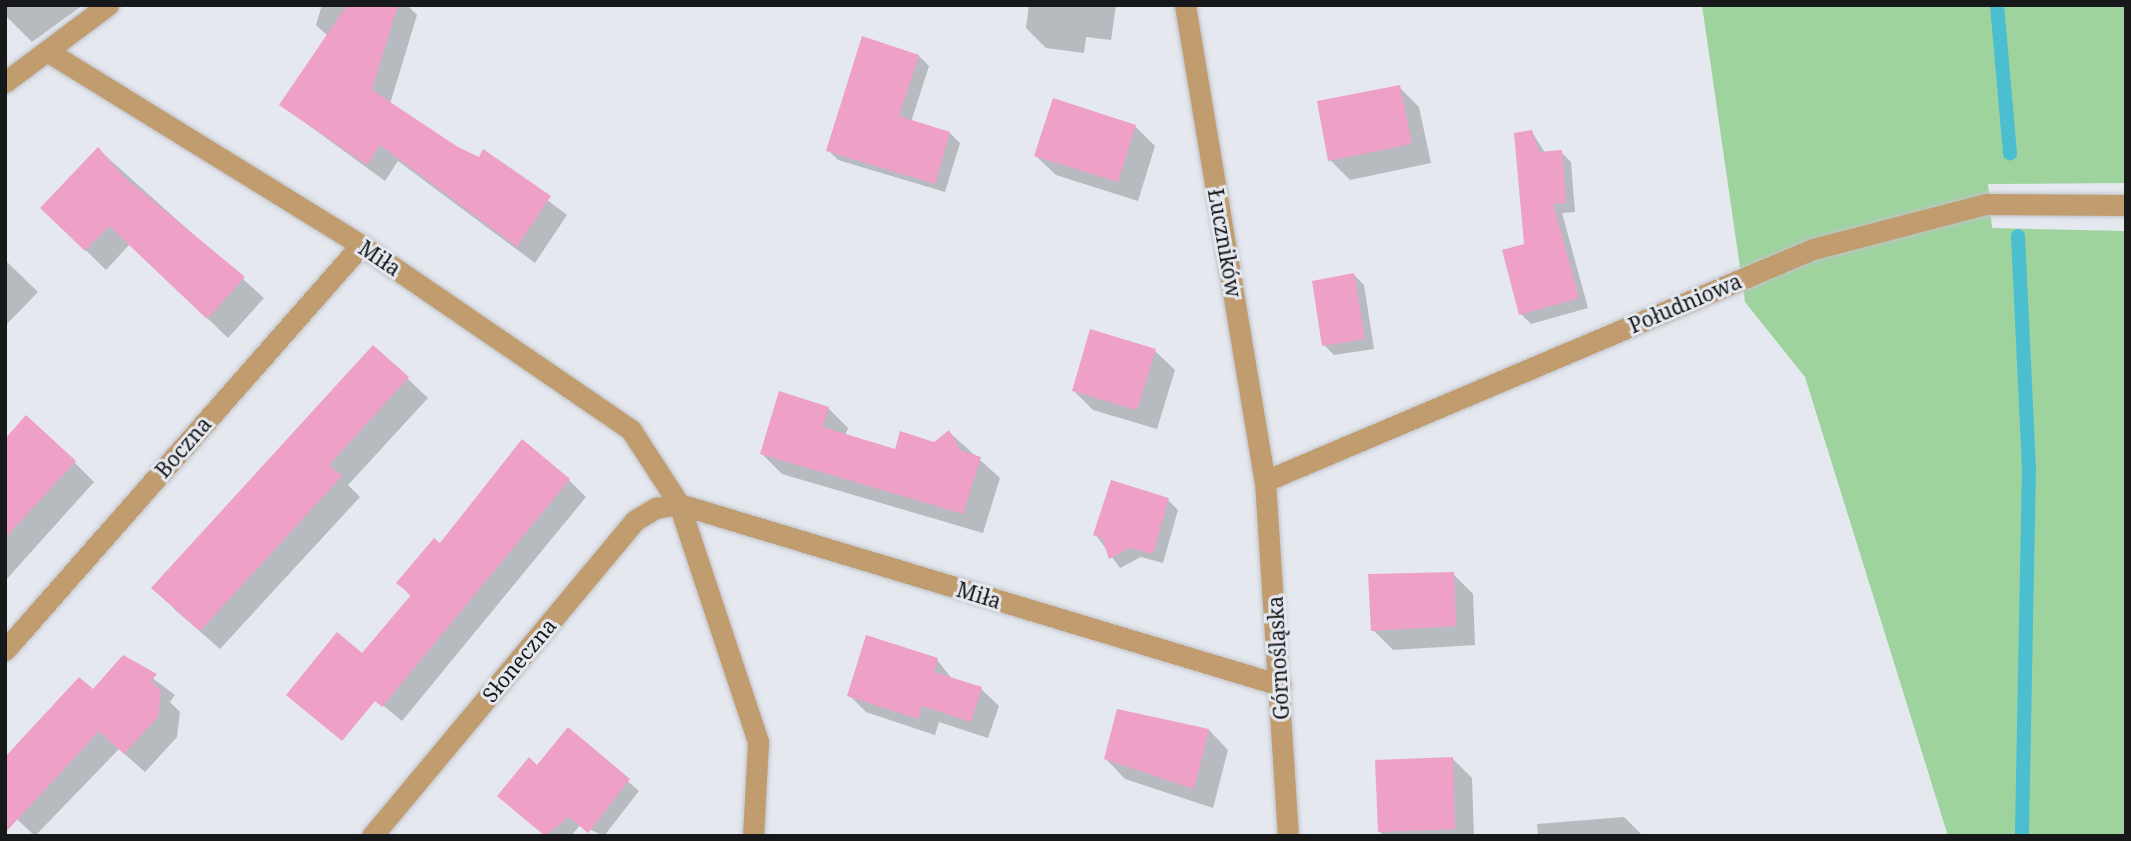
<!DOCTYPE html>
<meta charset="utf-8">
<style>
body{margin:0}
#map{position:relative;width:2131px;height:841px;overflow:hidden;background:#e5e9ef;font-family:"Noto Serif",serif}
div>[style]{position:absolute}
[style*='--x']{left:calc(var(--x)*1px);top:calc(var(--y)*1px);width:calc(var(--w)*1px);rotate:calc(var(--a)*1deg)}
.green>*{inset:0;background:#9ed39e}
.shadow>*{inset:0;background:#0003}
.stream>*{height:14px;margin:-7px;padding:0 7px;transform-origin:7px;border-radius:7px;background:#4bbed0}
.building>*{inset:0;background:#eea0c7}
.roads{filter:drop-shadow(0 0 2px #c0c3c9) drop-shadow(0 0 2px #c0c3c9)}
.street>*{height:21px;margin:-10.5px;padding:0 10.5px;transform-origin:10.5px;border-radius:10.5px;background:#c09c6f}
span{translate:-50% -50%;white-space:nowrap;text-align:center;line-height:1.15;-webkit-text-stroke:6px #e5e9ef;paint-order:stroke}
.street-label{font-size:21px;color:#16181a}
.frame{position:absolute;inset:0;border:7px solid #16181a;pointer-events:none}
</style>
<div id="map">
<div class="green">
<i style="clip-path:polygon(1702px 5px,2126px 5px,2126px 183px,1988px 184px,1992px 228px,2126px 231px,2126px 836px,1948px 836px,1805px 377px,1745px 302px)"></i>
</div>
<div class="shadow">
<i style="clip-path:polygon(5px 5px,83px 5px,32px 42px,5px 15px)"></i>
<i style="clip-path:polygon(322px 5px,407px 5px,417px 15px,390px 104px,457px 149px,480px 159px,484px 152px,567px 215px,535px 263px,398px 161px,385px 181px,281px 105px,328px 36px,316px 25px)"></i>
<i style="clip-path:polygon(1029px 5px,1116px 5px,1111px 40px,1086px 37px,1084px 53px,1046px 48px,1026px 28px)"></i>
<i style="clip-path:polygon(919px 56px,929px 66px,911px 122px,950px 133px,960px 143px,945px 192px,838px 160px,828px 150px)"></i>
<i style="clip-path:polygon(1399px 87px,1419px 107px,1431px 163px,1350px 180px,1330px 160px)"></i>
<i style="clip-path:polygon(1135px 126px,1155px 146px,1138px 201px,1056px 175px,1036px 156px)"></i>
<i style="clip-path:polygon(1532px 132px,1545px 153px,1561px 152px,1571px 162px,1575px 212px,1562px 213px,1588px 308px,1531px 324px,1521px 314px)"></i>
<i style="clip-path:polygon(98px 149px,264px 298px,228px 338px,130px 244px,106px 270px,43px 208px)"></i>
<i style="clip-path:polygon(5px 260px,38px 292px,5px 326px)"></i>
<i style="clip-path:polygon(1354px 275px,1364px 285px,1374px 349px,1334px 355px,1324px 345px)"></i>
<i style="clip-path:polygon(374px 347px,428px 398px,348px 485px,360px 497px,220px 649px,173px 608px)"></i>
<i style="clip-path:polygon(1155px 351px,1175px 370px,1157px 429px,1093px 410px,1073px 390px)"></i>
<i style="clip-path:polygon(828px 408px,848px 428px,845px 436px,896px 451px,934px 444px,949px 432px,1000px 478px,983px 533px,782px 474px,762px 454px)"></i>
<i style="clip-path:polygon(5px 441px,74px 462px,94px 482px,5px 581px)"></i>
<i style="clip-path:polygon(569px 480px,586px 497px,402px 721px,364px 690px,412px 597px,398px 583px,440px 546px)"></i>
<i style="clip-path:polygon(1168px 500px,1178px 510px,1163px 563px,1141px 557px,1120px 568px,1095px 534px)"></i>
<i style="clip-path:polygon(1453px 574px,1473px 594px,1475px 645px,1393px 650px,1373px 630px)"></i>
<i style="clip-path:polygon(124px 657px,175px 695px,170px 702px,180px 712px,177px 737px,145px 772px,119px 749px,35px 836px,5px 808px)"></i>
<i style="clip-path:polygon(937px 660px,953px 680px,981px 689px,999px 706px,988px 738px,939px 722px,935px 735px,866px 712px,849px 695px)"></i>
<i style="clip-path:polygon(568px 730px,639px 791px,604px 836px,580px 825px,571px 836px,546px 836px,499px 796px,537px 767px)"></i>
<i style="clip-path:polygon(1209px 730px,1228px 750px,1213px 808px,1125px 779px,1106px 759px)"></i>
<i style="clip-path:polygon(1452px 758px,1472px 778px,1474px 836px,1384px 836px,1379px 831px)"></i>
<i style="clip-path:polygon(1624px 817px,1643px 836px,1538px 836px,1537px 824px)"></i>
</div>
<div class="stream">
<i style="--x:1997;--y:5;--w:149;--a:85"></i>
<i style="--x:2018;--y:236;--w:230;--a:87.3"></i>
<i style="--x:2029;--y:466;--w:370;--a:91.1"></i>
</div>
<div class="building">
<i style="clip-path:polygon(347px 5px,398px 5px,372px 90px,458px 147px,479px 157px,483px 149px,551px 196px,517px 247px,380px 145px,367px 165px,279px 105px)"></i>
<i style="clip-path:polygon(862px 36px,919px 55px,899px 116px,950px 132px,935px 184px,826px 151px)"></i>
<i style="clip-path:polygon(1400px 85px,1412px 144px,1328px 161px,1317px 101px)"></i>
<i style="clip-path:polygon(1053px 98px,1136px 125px,1118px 182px,1034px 156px)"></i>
<i style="clip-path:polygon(1532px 130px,1539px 152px,1562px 150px,1566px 203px,1553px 204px,1579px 298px,1519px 315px,1502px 250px,1524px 244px,1514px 133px)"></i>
<i style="clip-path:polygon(98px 147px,123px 176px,245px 277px,207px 319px,109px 226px,85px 251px,40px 208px)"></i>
<i style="clip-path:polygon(1354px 273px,1365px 339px,1322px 346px,1312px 281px)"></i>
<i style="clip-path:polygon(1090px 329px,1156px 349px,1137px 410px,1072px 391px)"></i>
<i style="clip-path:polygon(373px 345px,409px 377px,329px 465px,342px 476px,200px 631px,151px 588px)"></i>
<i style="clip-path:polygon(779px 391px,829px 407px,823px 427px,895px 449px,900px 431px,934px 442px,949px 430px,960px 450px,981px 457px,963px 514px,760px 454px)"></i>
<i style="clip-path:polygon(26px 415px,76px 461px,5px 538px,5px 439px)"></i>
<i style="clip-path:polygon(522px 439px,570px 479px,382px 707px,375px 701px,342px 741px,286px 695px,337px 632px,362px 653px,411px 595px,396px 583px,434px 538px,440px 543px)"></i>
<i style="clip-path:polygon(1111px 480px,1169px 498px,1153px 554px,1130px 548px,1109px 559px,1102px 538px,1093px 535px)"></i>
<i style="clip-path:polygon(1454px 572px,1456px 626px,1371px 631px,1368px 574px)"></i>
<i style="clip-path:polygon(866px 635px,938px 658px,934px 672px,982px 687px,971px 722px,922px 706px,918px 719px,847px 696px)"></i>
<i style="clip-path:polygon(123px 655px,157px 674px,151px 681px,161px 691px,158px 717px,124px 754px,99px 731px,5px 833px,5px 757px,79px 677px,93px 689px)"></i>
<i style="clip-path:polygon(1117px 709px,1209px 729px,1194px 789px,1104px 759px)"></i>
<i style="clip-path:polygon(568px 727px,630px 779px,588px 833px,569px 817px,545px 836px,497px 796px,529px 757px,537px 765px)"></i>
<i style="clip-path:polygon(1453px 757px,1455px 829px,1378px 832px,1375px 760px)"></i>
</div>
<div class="roads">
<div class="street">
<i style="--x:1185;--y:5;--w:483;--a:80.5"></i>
<i style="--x:1265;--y:481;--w:356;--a:86.3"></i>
<i style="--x:47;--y:51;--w:369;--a:31.7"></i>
<i style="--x:361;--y:245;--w:327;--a:34.4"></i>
<i style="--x:631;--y:430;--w:88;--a:57"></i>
<i style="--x:679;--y:504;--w:251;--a:71.6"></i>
<i style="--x:758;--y:742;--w:94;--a:93"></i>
<i style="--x:5;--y:82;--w:129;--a:-36.8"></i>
<i style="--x:1265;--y:481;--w:595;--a:-22.95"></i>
<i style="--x:1813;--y:249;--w:179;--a:-14.6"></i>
<i style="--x:1986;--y:204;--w:140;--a:0.4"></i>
<i style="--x:5;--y:650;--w:539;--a:-48.68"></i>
<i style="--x:372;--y:836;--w:410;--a:-50.2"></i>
<i style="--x:634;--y:521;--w:26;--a:-31"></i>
<i style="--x:656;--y:508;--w:23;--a:-10"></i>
<i style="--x:679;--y:504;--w:628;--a:16.76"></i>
</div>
</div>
<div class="street-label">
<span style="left:1225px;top:243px;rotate:80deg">Łuczników</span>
<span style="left:380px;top:258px;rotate:34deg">Miła</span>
<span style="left:1685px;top:303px;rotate:-23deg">Południowa</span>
<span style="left:183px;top:447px;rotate:-49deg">Boczna</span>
<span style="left:979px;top:595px;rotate:17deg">Miła</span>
<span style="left:1278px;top:658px;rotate:-93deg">Górnośląska</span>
<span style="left:519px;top:660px;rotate:-50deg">Słoneczna</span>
</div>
<div class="frame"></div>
</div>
